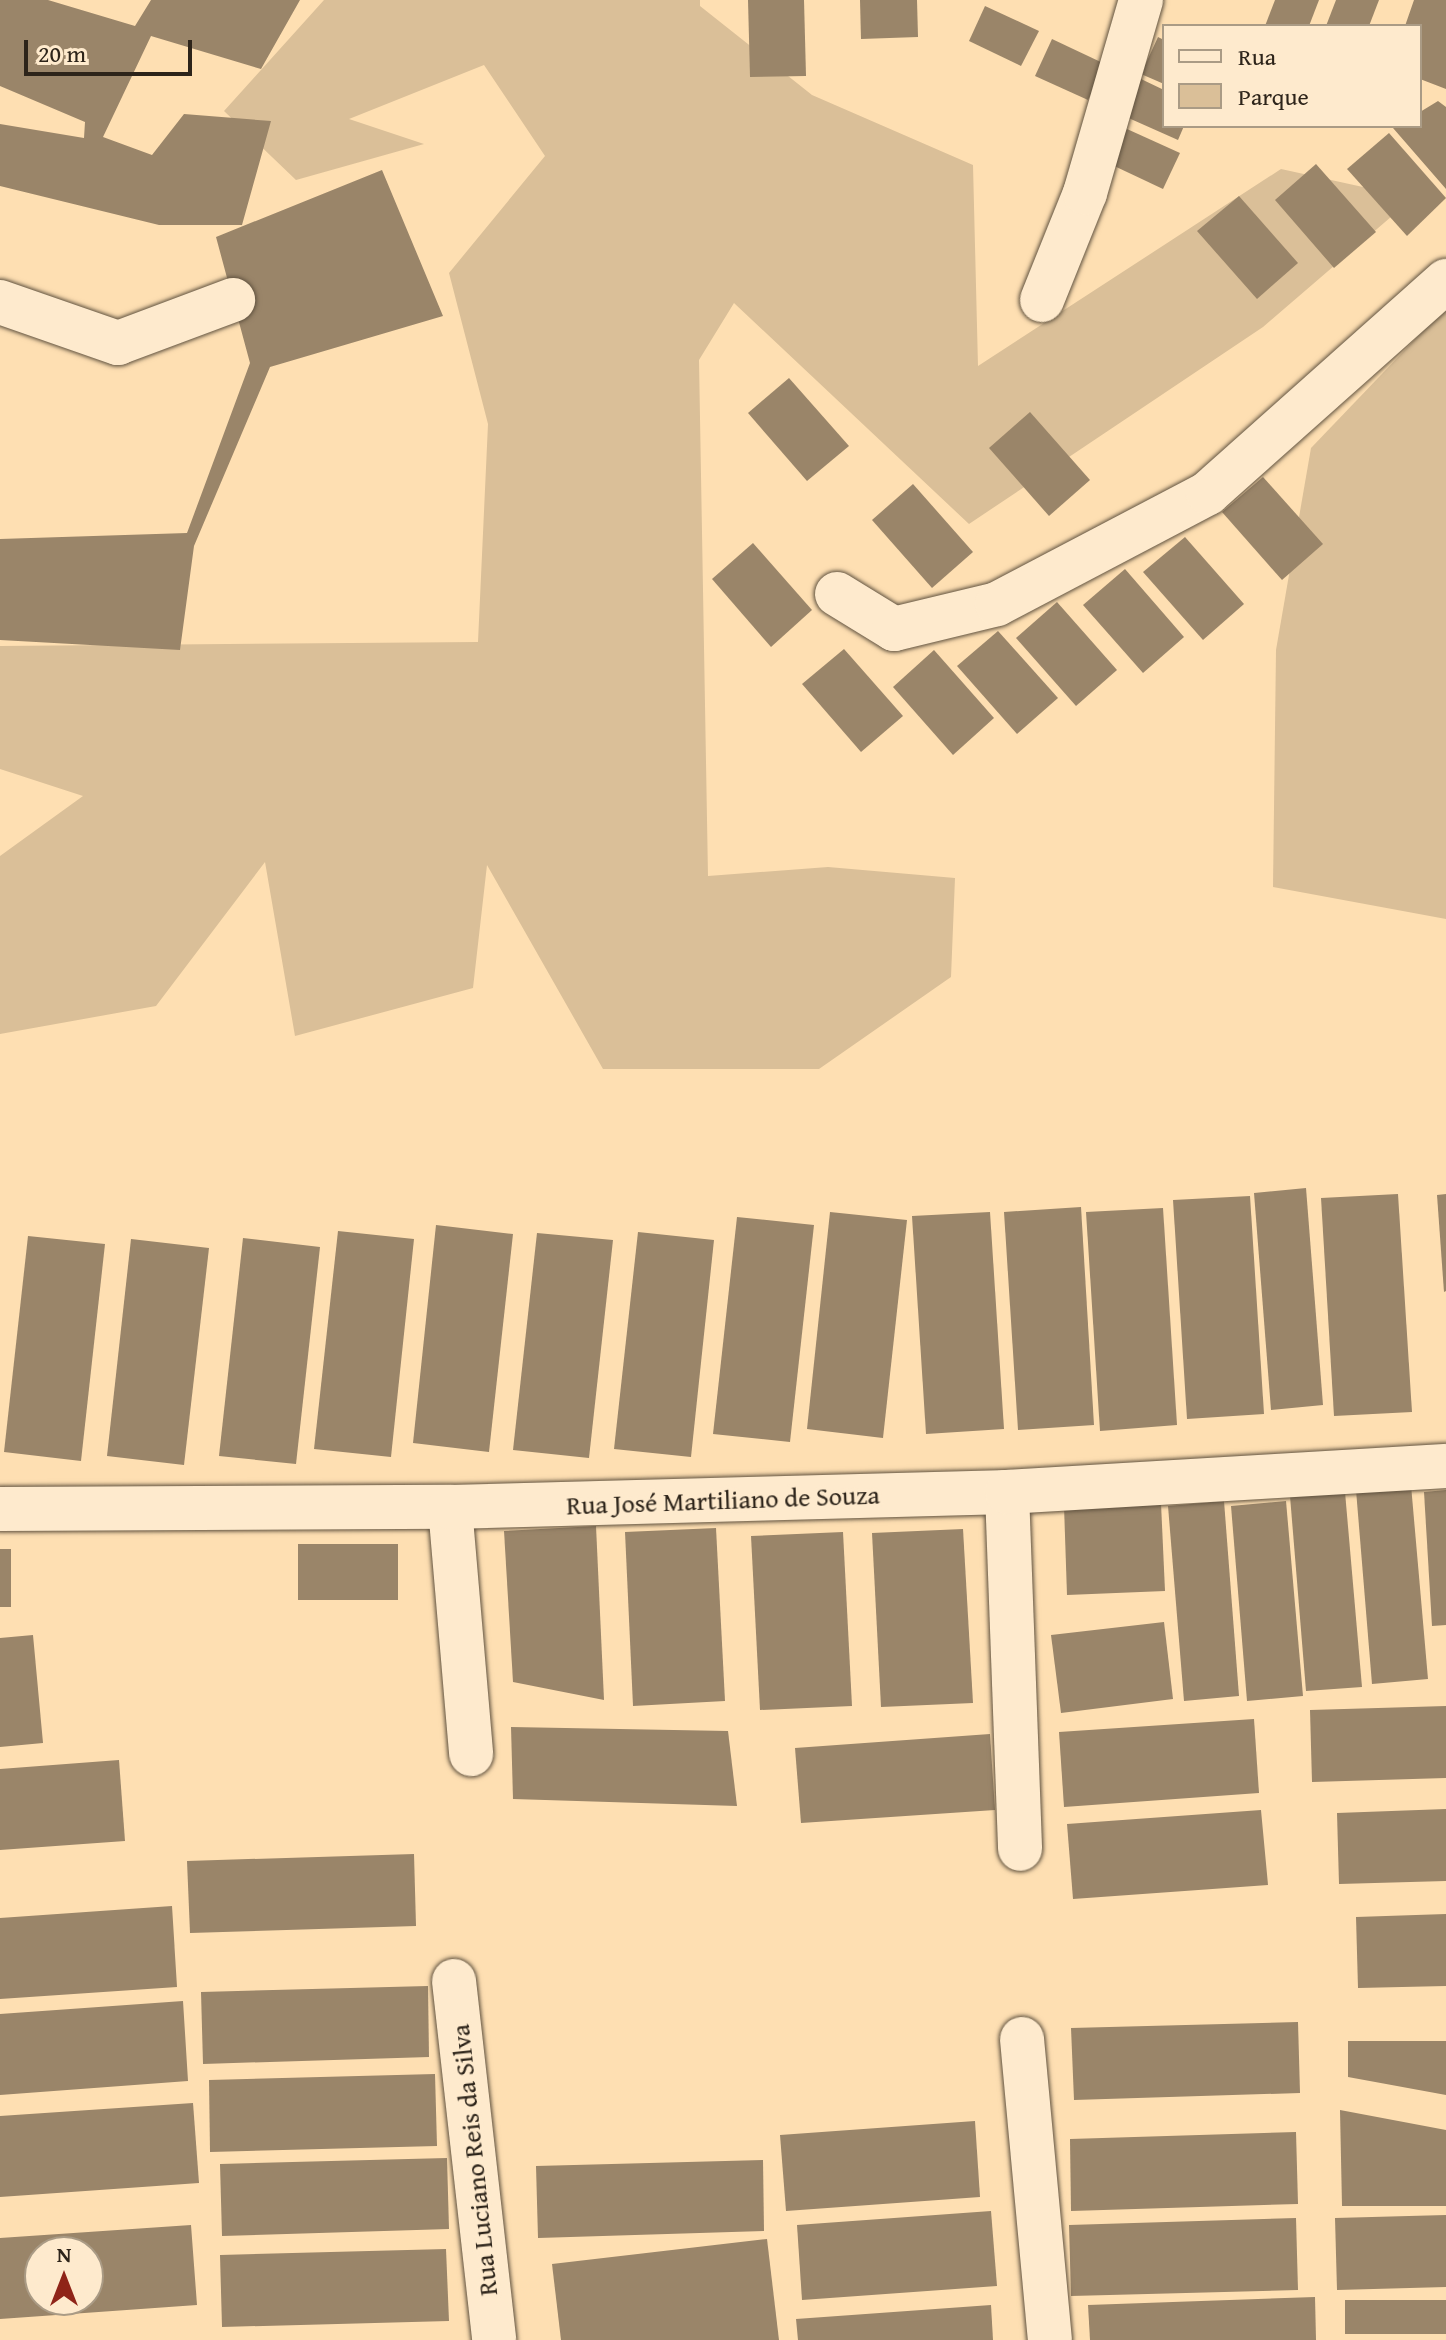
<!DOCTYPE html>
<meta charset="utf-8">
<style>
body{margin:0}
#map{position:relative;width:1446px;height:2340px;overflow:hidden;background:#fedfb2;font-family:"Gentium Book Plus",serif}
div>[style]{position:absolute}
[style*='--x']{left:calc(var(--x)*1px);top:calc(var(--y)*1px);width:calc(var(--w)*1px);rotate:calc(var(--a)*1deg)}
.green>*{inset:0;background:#dabf98}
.building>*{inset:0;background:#9a8569}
.roads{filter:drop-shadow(0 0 2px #615340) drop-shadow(0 0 2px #615340)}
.minor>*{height:44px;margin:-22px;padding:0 22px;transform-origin:22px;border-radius:22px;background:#feeacd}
span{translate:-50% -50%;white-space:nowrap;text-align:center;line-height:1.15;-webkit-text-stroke:7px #feeacd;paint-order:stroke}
.street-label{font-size:26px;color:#2d241a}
.legend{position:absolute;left:1162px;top:24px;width:260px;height:104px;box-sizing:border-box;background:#feeacd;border:2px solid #aa9b85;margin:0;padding:10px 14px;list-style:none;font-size:24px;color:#2d241a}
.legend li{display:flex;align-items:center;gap:16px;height:40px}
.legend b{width:40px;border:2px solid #aa9b85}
.north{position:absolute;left:24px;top:2236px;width:80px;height:80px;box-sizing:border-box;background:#feeacd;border:2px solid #aa9b85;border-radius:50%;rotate:0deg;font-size:22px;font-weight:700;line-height:32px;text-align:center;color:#2d241a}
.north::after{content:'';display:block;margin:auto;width:28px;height:36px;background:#8f2418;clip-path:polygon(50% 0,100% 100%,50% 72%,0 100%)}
.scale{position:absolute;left:24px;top:40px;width:168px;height:36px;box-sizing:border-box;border:4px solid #2d241a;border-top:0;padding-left:10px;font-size:24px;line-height:28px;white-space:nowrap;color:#2d241a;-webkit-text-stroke:6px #feeacd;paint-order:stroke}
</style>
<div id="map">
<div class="green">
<i style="clip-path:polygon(324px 0,700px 0,700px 6px,812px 95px,973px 165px,978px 366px,1281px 169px,1413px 198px,1263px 327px,969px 524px,734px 303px,699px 360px,708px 876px,828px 867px,955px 878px,951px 977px,819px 1069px,603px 1069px,487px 865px,473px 988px,295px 1036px,265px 862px,156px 1006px,0 1034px,0 856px,83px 796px,0 769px,0 646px,478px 642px,488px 424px,449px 273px,545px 156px,484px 65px,349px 119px,424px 144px,296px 180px,224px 111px)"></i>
<i style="clip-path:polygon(1446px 307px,1446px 919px,1273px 887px,1276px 650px,1311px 448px)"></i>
</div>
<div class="building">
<i style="clip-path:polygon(0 0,48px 0,135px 26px,151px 0,300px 0,261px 69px,151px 36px,103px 137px,152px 155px,184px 114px,271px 121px,242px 225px,159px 225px,0 186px,0 124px,84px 138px,85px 122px,0 86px)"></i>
<i style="clip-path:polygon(748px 0,804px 0,806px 76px,750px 77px)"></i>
<i style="clip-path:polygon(860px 0,917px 0,918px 37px,861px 39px)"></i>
<i style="clip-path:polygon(1275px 0,1319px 0,1309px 26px,1265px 26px)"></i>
<i style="clip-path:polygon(1336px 0,1379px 0,1369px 26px,1326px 26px)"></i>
<i style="clip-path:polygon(1414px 0,1446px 0,1446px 89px,1420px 79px,1420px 26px,1405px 26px)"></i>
<i style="clip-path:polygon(985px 6px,1039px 31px,1021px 66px,969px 41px)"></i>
<i style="clip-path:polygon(1158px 37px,1164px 40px,1164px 84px,1141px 74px)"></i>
<i style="clip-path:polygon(1052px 39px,1105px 64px,1088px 100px,1035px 76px)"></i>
<i style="clip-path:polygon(1141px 79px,1164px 90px,1164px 126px,1184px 126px,1178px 140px,1124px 116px)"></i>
<i style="clip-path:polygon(1438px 101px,1446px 107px,1446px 189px,1393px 128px,1420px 126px,1420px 112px)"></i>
<i style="clip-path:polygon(1127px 129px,1180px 153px,1163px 189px,1110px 164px)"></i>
<i style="clip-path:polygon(1389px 133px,1446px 198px,1407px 236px,1347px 169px)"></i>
<i style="clip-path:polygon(1316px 164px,1376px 232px,1334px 268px,1275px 200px)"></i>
<i style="clip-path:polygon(382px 170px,443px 316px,270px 367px,194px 546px,180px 650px,0 640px,0 539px,187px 533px,250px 363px,216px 237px)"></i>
<i style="clip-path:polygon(1239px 196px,1298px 263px,1257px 299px,1197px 231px)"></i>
<i style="clip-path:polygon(789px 378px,849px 446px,807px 481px,748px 413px)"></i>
<i style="clip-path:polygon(1030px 412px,1090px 480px,1049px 516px,989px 448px)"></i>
<i style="clip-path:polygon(1263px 477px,1323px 544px,1282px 580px,1222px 512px)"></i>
<i style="clip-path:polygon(913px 484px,973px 552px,932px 588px,872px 520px)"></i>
<i style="clip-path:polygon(1185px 537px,1244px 604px,1203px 640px,1143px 572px)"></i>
<i style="clip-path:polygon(753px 543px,812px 610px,771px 647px,712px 579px)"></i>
<i style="clip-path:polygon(1125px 569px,1184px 637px,1143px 673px,1083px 605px)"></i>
<i style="clip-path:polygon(1057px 602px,1117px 670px,1076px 706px,1016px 638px)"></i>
<i style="clip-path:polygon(998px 631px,1058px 698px,1017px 734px,957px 666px)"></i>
<i style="clip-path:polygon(844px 649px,903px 716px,861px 752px,802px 684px)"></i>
<i style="clip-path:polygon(934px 650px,994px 718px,953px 755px,893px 687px)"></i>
<i style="clip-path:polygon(1306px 1188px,1323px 1405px,1271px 1410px,1254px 1193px)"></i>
<i style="clip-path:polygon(1398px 1194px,1412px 1412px,1334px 1416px,1321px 1198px)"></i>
<i style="clip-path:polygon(1446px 1194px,1446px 1291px,1444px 1292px,1437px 1195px)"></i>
<i style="clip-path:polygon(1250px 1196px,1264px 1414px,1187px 1419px,1173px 1200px)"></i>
<i style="clip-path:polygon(1081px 1207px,1094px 1425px,1018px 1430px,1004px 1212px)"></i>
<i style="clip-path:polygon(1163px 1208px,1177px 1425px,1100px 1431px,1086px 1212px)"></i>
<i style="clip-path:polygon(830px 1212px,907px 1220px,883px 1438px,807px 1429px)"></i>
<i style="clip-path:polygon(990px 1212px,1004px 1429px,926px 1434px,912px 1216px)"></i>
<i style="clip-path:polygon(737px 1217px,814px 1225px,790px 1442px,713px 1434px)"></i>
<i style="clip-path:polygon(436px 1225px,513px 1234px,489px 1452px,413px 1443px)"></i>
<i style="clip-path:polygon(338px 1231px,414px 1239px,391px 1457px,314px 1449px)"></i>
<i style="clip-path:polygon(638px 1232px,714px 1240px,691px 1457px,614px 1449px)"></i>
<i style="clip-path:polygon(537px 1233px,613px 1240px,589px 1458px,513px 1450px)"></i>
<i style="clip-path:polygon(28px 1236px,105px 1244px,81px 1461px,4px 1452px)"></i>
<i style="clip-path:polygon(243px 1238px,320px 1247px,296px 1464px,219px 1456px)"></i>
<i style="clip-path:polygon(131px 1239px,209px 1248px,184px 1465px,107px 1456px)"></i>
<i style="clip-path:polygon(1411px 1485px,1428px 1679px,1372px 1684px,1356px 1490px)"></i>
<i style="clip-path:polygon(1446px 1490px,1446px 1625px,1432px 1626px,1424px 1492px)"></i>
<i style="clip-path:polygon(1345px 1492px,1362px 1687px,1306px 1691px,1290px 1496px)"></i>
<i style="clip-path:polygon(1224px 1501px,1239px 1696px,1184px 1701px,1168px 1506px)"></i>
<i style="clip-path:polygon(1286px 1501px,1303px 1696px,1247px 1701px,1231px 1506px)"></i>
<i style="clip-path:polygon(1161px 1503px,1165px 1591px,1067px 1595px,1064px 1506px)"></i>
<i style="clip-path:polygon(596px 1526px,604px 1700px,513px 1682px,504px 1531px)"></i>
<i style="clip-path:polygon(716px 1528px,725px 1701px,633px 1706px,625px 1532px)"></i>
<i style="clip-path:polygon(963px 1529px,973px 1703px,881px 1707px,872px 1533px)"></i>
<i style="clip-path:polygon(843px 1532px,852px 1706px,760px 1710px,751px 1536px)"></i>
<i style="clip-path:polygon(298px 1544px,398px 1544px,398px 1600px,298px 1600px)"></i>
<i style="clip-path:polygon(0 1549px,11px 1549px,11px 1607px,0 1607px)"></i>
<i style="clip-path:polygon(1164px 1622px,1173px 1699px,1061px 1713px,1051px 1635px)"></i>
<i style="clip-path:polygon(33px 1635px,43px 1743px,0 1747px,0 1638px)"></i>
<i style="clip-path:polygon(1446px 1706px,1446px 1778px,1312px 1782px,1310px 1710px)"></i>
<i style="clip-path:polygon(1254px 1719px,1259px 1793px,1064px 1807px,1059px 1732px)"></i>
<i style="clip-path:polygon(511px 1727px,728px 1731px,737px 1806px,513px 1799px)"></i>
<i style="clip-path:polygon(990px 1734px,995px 1810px,801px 1823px,795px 1748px)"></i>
<i style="clip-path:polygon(119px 1760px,125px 1841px,0 1850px,0 1769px)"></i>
<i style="clip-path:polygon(1446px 1809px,1446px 1881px,1339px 1884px,1337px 1813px)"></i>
<i style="clip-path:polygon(1261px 1810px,1268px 1885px,1073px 1899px,1067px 1824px)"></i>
<i style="clip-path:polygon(414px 1854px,416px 1926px,190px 1933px,187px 1861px)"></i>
<i style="clip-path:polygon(172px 1906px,177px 1987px,0 1999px,0 1918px)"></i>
<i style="clip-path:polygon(1446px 1914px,1446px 1986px,1358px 1988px,1356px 1917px)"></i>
<i style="clip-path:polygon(428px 1986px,429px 2057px,203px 2064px,201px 1992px)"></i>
<i style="clip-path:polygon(183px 2001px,188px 2081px,0 2095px,0 2014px)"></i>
<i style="clip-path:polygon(1298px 2022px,1300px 2093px,1074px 2100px,1071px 2028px)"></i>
<i style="clip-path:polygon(1348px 2041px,1446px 2041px,1446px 2095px,1348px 2077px)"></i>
<i style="clip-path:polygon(435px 2074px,437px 2146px,210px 2152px,209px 2080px)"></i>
<i style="clip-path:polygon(193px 2103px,199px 2183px,0 2197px,0 2116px)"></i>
<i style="clip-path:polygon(1340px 2110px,1446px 2130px,1446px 2206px,1342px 2206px)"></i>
<i style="clip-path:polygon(975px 2121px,980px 2197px,786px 2211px,780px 2135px)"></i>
<i style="clip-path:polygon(1296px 2132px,1298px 2204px,1071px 2211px,1070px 2139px)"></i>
<i style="clip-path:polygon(447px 2158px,449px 2229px,222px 2236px,220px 2164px)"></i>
<i style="clip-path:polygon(763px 2160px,764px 2231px,538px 2238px,536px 2166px)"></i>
<i style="clip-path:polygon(991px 2211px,997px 2286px,802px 2300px,797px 2225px)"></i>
<i style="clip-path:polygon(1446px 2215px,1446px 2287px,1337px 2290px,1335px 2218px)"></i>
<i style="clip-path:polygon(1296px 2218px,1298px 2290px,1071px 2296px,1069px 2225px)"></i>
<i style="clip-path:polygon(evenodd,191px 2225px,197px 2305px,0 2319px,0 2238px,191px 2225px,40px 2252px,88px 2252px,88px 2300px,40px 2300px,40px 2252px)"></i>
<i style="clip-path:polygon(767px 2239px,779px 2340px,561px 2340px,552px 2264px)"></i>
<i style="clip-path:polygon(446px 2249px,449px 2321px,222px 2327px,220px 2255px)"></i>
<i style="clip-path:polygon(1315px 2297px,1316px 2340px,1090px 2340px,1088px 2305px)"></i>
<i style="clip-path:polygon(1345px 2300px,1446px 2300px,1446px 2334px,1345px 2334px)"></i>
<i style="clip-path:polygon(991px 2305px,993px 2340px,798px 2340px,796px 2319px)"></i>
</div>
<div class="roads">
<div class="minor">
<i style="--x:1042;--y:300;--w:115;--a:-68.1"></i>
<i style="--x:1085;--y:193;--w:201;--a:-73.8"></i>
<i style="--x:0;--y:302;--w:125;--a:19.2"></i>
<i style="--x:118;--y:343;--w:123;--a:-20.5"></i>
<i style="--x:837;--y:594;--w:67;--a:31.6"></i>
<i style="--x:894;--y:629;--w:106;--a:-13.6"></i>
<i style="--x:997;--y:604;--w:238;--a:-27.7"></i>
<i style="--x:1208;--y:493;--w:319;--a:-41.7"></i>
<i style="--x:1007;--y:1492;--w:357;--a:87.9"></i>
<i style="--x:450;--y:1507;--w:248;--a:85.1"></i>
<i style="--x:0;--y:1509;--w:450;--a:-0.3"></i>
<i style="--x:450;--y:1507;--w:557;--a:-1.54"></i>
<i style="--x:1007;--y:1492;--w:440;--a:-3.4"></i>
<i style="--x:454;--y:1981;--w:361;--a:83.6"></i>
<i style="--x:1022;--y:2039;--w:302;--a:84.7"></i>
</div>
</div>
<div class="street-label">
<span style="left:723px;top:1500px;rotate:-2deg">Rua José Martiliano de Souza</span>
<span style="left:474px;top:2160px;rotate:-96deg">Rua Luciano Reis da Silva</span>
</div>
<ul class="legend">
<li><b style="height:10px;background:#feeacd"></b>Rua</li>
<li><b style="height:22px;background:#dabf98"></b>Parque</li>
</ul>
<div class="north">N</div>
<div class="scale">20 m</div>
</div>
